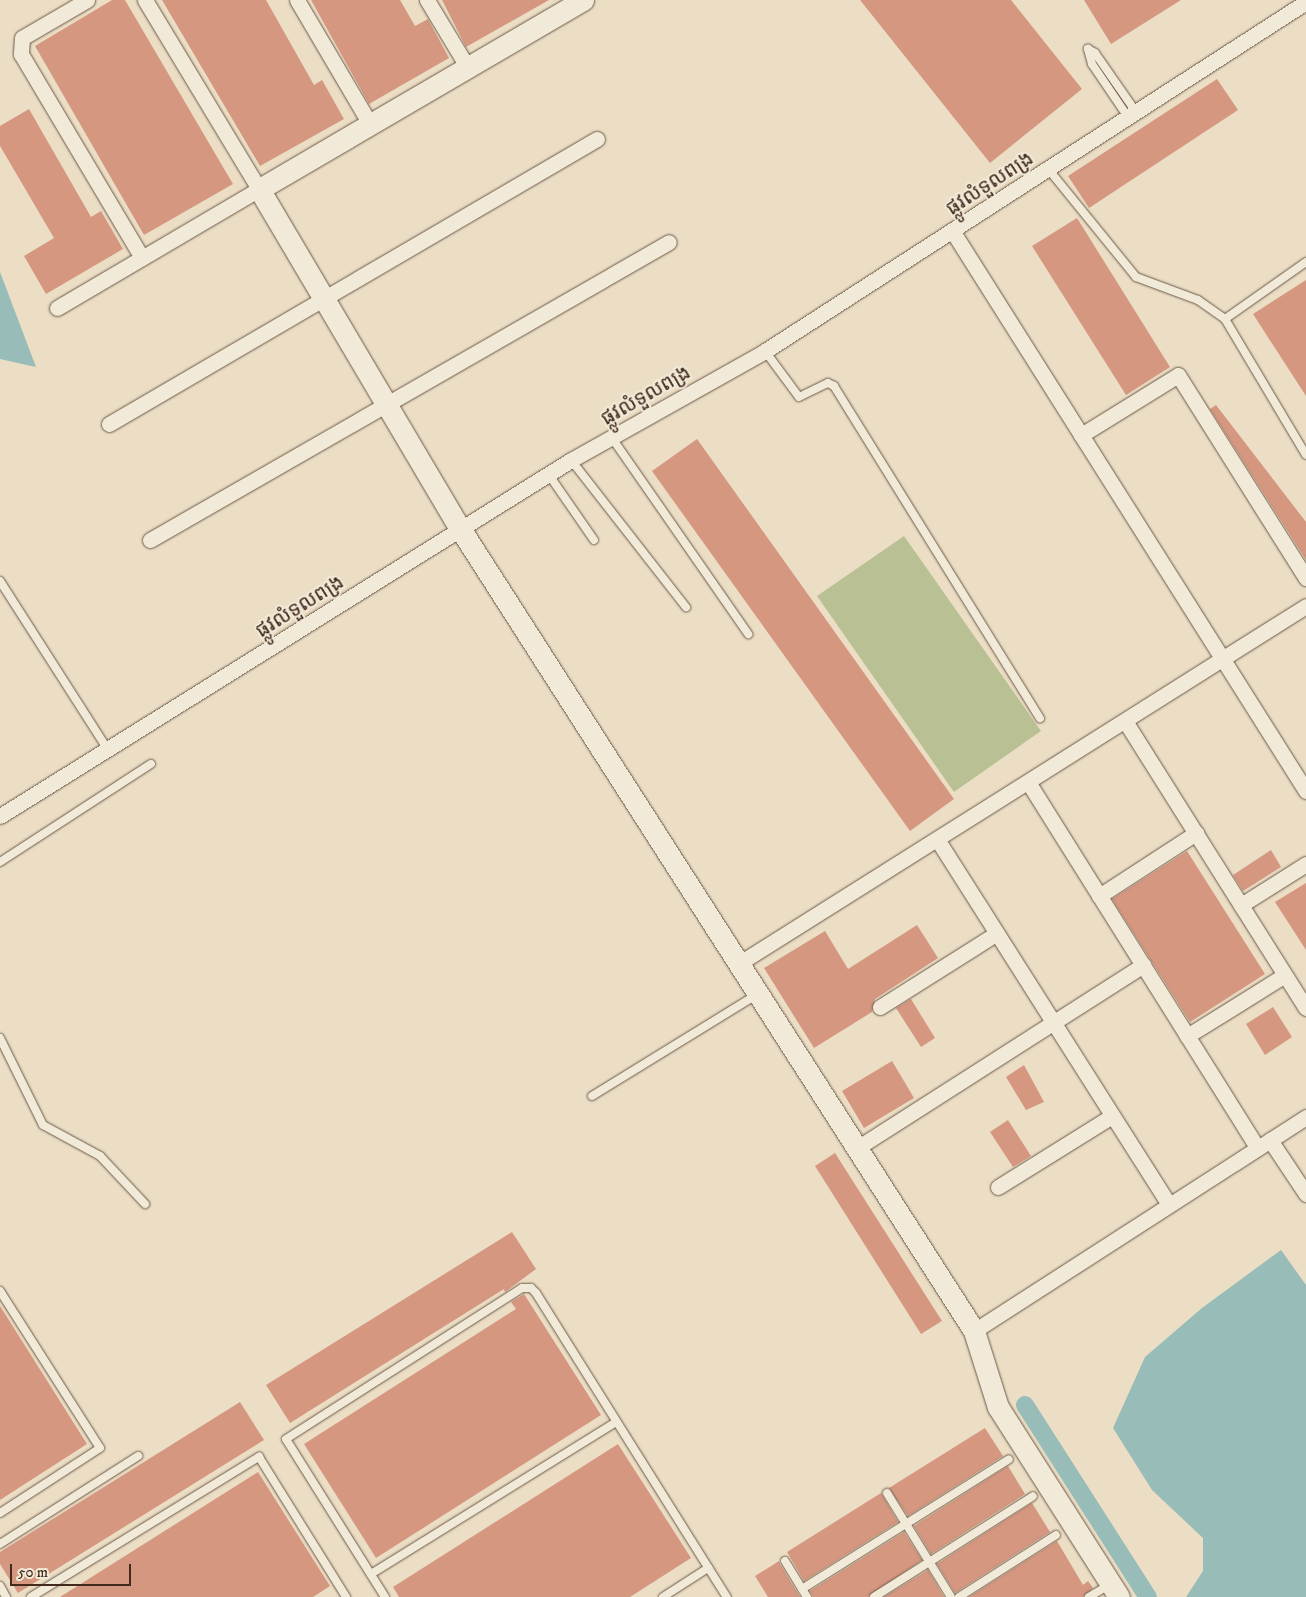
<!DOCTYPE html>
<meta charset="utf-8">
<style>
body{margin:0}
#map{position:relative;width:1306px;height:1597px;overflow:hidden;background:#ebdec5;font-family:"IM FELL DW Pica","Noto Sans Khmer",serif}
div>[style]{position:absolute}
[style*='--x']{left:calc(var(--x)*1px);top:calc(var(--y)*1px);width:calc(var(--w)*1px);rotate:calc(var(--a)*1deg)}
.green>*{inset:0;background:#b9c194}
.water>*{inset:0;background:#98bcb8}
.canal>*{height:18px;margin:-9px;padding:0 9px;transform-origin:9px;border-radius:9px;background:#98bcb8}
.building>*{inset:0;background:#d59780}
.roads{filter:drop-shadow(0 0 1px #6c5746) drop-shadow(0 0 1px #6c5746)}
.lane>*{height:8px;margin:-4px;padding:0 4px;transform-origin:4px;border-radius:4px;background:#f2ead9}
.street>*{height:15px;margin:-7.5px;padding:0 7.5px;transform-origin:7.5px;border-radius:7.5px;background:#f2ead9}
.secondary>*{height:21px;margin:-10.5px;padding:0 10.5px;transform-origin:10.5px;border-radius:10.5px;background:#f2ead9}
span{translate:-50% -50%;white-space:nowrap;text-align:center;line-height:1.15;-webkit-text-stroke:4px #f2ead9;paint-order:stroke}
.street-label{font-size:20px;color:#422a1c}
.scale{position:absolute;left:10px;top:1564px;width:121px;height:22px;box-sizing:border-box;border:2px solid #422a1c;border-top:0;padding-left:6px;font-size:15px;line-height:18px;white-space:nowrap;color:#422a1c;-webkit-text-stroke:4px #f2ead9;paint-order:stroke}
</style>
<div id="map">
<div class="green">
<i style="clip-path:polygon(904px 536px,1041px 731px,954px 792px,817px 596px)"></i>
</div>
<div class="water">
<i style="clip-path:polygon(0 272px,36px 367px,0 359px)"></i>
<i style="clip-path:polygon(1281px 1250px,1306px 1285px,1306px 1597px,1186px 1597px,1203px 1571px,1203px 1538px,1152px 1490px,1113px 1428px,1145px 1357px,1202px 1308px)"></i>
</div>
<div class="canal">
<i style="--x:1025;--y:1405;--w:228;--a:57.4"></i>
</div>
<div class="building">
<i style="clip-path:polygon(112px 0,125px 0,233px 184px,144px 235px,35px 46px)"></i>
<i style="clip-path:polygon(162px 0,266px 0,314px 85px,322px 80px,344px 119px,260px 166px)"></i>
<i style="clip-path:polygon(311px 0,400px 0,415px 26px,428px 19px,449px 58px,369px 104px)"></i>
<i style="clip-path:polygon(442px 0,549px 0,466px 47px)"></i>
<i style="clip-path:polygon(860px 0,1011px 0,1082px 89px,990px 163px)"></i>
<i style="clip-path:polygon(1084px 0,1181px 0,1111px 44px)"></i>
<i style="clip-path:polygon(1217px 79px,1238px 110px,1089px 208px,1068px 176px)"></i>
<i style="clip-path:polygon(29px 109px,91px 217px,101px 211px,123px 249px,46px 294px,24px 256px,54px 238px,0 146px,0 126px)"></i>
<i style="clip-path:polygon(1077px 218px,1170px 367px,1126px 395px,1032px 246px)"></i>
<i style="clip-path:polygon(1306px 280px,1306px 396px,1253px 314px)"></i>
<i style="clip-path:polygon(1216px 405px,1306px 522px,1306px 560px,1210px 409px)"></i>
<i style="clip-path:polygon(697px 439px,954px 799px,910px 831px,652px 471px)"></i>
<i style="clip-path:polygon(1271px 850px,1281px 867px,1243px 891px,1233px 875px)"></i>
<i style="clip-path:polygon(1187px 851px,1265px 974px,1190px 1022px,1112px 899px)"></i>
<i style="clip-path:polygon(1306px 883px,1306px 950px,1275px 902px)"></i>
<i style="clip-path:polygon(917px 925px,938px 958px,875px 999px,872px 1012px,814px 1048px,764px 968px,825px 931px,848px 969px)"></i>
<i style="clip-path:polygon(911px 999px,935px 1038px,921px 1047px,896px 1008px)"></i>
<i style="clip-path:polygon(1273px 1007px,1292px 1037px,1265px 1055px,1246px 1024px)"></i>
<i style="clip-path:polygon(892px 1061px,914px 1098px,864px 1128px,842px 1091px)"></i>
<i style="clip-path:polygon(1024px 1065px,1044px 1102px,1026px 1110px,1006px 1077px)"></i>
<i style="clip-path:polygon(1008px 1120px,1031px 1156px,1013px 1167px,990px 1132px)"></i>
<i style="clip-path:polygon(835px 1153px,942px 1321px,921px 1334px,815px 1166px)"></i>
<i style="clip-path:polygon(512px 1232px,536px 1269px,505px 1292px,504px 1289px,290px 1423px,266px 1385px)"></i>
<i style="clip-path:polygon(524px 1294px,601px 1415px,376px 1558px,304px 1444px,516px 1309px,511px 1302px)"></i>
<i style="clip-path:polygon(0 1306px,87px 1444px,0 1500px)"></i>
<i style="clip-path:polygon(240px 1402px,264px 1440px,18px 1593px,0 1564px,0 1552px)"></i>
<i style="clip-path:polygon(985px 1428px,1003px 1456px,908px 1516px,889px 1488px)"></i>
<i style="clip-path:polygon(618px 1444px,691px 1558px,630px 1597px,399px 1597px,393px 1587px)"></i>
<i style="clip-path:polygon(1008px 1466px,1025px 1494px,931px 1554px,914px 1526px)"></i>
<i style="clip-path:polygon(258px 1472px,330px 1586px,313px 1597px,60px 1597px)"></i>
<i style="clip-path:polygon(881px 1493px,898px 1522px,804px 1581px,787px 1552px)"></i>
<i style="clip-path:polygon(1032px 1503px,1050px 1532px,955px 1593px,937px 1564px)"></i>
<i style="clip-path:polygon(904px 1532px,922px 1560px,868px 1597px,813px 1597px,810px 1591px)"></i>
<i style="clip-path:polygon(1057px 1541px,1083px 1585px,1088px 1581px,1093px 1588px,1083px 1597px,969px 1597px)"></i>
<i style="clip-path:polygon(779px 1561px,780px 1564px,800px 1597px,768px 1597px,755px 1576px)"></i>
<i style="clip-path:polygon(928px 1570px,944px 1597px,884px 1597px)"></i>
</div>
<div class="roads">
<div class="lane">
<i style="--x:1128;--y:117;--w:64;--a:-124.2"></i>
<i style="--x:1092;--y:64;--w:16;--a:-105"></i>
<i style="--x:1088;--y:49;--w:8;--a:30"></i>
<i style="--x:1095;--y:53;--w:72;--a:55.2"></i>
<i style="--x:1049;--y:170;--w:138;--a:50.9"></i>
<i style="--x:1136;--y:277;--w:66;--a:20.4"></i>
<i style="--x:1198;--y:300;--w:33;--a:35"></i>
<i style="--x:1225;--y:319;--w:158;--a:59.2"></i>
<i style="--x:1225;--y:319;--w:99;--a:-35.1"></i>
<i style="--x:765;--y:351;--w:57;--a:53.5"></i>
<i style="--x:799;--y:397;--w:32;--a:-26"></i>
<i style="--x:828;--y:383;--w:7;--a:27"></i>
<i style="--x:834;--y:386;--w:391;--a:58.2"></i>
<i style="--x:612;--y:438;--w:239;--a:55.2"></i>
<i style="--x:571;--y:460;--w:187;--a:52"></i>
<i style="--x:549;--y:475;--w:79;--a:55.3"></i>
<i style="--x:0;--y:581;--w:201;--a:57.4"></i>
<i style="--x:0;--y:862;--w:180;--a:-33"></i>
<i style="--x:0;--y:1038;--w:97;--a:63.7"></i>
<i style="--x:43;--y:1125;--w:65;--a:28.5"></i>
<i style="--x:100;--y:1156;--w:66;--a:46.8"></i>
<i style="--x:592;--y:1096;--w:193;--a:-31.6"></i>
<i style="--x:0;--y:1291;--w:186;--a:57.5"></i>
<i style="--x:100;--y:1448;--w:119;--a:147"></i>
<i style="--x:887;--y:1493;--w:122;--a:58.4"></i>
<i style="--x:0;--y:1544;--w:164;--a:-32.5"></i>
<i style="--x:785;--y:1561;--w:42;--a:58.6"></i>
<i style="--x:371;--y:1574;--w:288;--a:-31.8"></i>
<i style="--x:0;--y:1586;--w:13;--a:61"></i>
<i style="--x:802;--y:1589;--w:244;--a:-32.1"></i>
<i style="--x:31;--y:1597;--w:268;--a:-31.6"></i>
<i style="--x:259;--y:1457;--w:165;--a:58.1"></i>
<i style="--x:385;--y:1597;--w:186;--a:-122.1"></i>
<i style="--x:286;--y:1439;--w:280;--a:-32.6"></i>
<i style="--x:522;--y:1288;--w:9;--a:0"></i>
<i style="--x:531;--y:1288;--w:7;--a:45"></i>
<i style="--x:536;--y:1293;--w:359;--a:57.9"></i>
<i style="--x:663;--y:1597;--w:54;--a:-32.8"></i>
<i style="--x:874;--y:1597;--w:188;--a:-32.4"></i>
<i style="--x:959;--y:1597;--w:115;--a:-32.6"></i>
<i style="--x:1089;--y:1597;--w:23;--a:-31"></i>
</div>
<div class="street">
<i style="--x:87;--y:0;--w:75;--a:149.7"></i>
<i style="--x:22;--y:38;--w:16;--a:94"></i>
<i style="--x:21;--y:54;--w:237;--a:59.3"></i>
<i style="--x:297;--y:0;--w:144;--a:59.5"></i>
<i style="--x:427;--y:0;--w:79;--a:58.9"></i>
<i style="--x:953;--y:232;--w:661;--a:57.73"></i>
<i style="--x:57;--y:308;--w:234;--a:-30.5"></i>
<i style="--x:259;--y:189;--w:221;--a:-121.1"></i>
<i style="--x:109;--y:424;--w:565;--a:-30.29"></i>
<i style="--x:1081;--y:435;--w:114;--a:-31.7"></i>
<i style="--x:1178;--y:375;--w:240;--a:57.8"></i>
<i style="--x:150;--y:540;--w:598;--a:-29.86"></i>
<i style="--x:1125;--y:721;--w:339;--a:57.8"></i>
<i style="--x:1028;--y:782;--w:432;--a:57.9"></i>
<i style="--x:0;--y:816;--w:673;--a:-31.94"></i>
<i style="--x:571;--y:460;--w:223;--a:-29.3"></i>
<i style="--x:765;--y:351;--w:644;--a:-32.83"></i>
<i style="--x:937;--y:839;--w:433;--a:57.6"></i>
<i style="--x:1099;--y:896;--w:116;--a:-33"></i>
<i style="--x:1241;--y:905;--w:77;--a:-32.2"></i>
<i style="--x:738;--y:964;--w:671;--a:-32.22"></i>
<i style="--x:880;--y:1007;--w:138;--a:-32.3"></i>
<i style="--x:1187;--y:1036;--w:115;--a:-31.9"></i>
<i style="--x:1270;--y:1140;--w:65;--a:56.3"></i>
<i style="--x:857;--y:1148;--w:340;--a:-32.6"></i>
<i style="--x:998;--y:1187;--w:134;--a:-31.9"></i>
<i style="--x:974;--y:1331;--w:395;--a:-32.8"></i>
</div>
<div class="secondary">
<i style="--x:583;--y:0;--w:375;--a:149.7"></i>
<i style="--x:259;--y:189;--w:396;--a:59.4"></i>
<i style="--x:461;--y:530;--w:951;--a:57.36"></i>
<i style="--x:974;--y:1331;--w:80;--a:72.5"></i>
<i style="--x:998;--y:1407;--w:225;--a:57.5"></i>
</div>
</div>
<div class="street-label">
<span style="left:990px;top:184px;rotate:-33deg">ផ្លូវលំទួលពង្រ</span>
<span style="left:646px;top:396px;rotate:-30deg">ផ្លូវលំទួលពង្រ</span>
<span style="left:300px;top:607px;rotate:-32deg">ផ្លូវលំទួលពង្រ</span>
</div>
<div class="scale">50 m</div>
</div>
